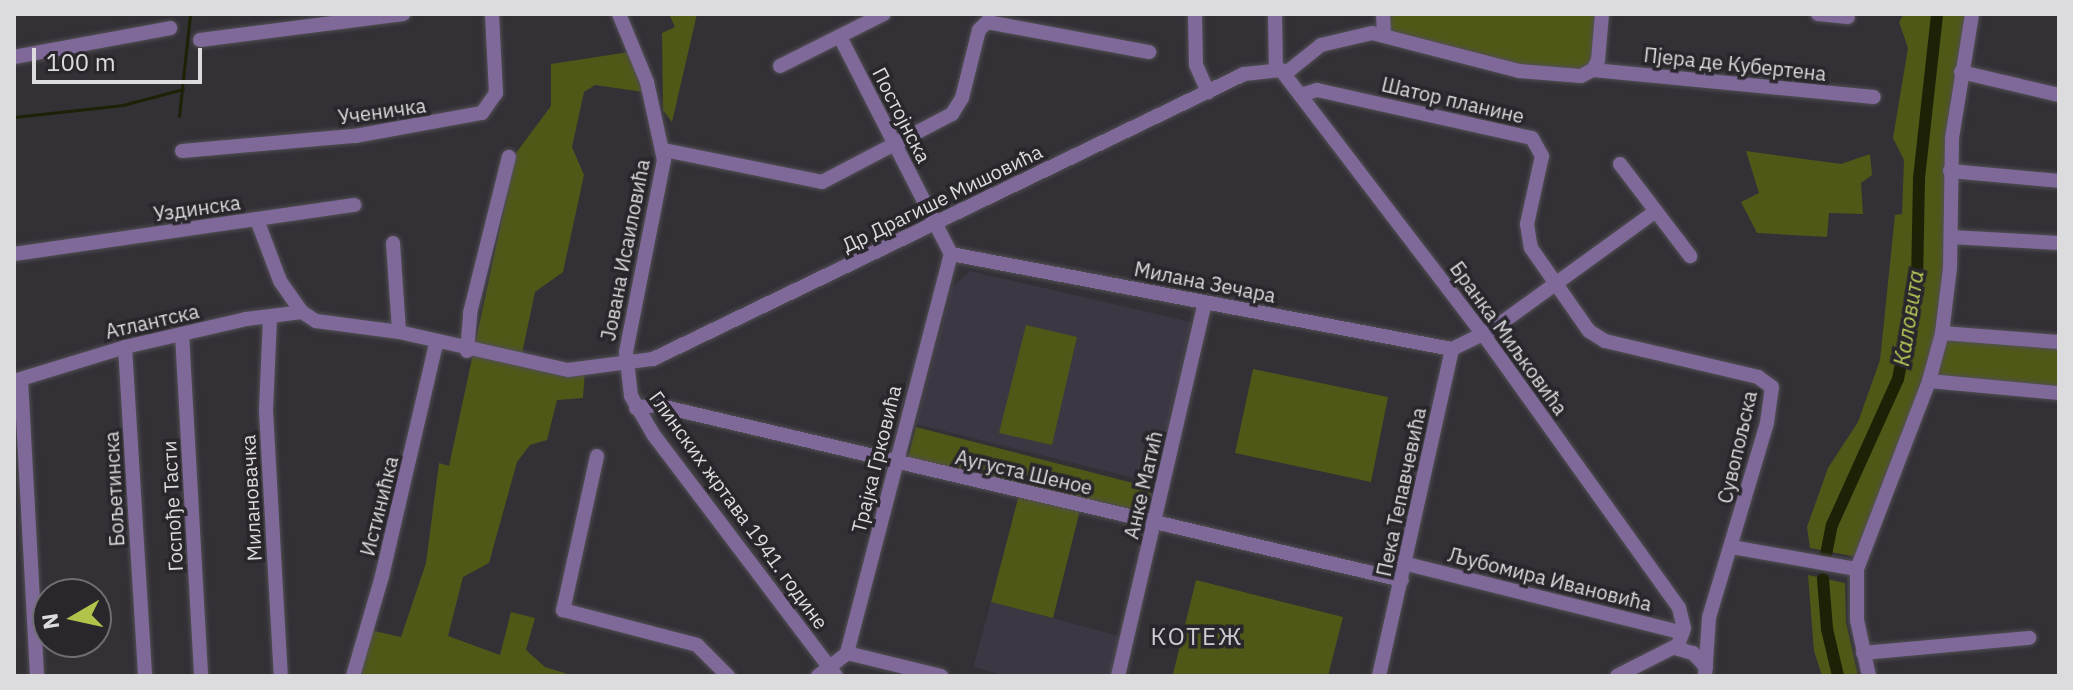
<!DOCTYPE html>
<meta charset="utf-8">
<style>
body{margin:0}
#map{position:relative;width:2073px;height:690px;overflow:hidden;background:#333036;font-family:"IBM Plex Sans",sans-serif}
div>[style]{position:absolute}
[style*='--x']{left:calc(var(--x)*1px);top:calc(var(--y)*1px);width:calc(var(--w)*1px);rotate:calc(var(--a)*1deg)}
.built>*{inset:0;background:#3c3743}
.green>*{inset:0;background:#505817}
.stream>*{height:3px;margin:-1.5px;padding:0 1.5px;transform-origin:1.5px;border-radius:1.5px;background:#1d2106}
.canal>*{height:12px;margin:-6px;padding:0 6px;transform-origin:6px;border-radius:6px;background:#1d2106}
.roads{filter:drop-shadow(0 0 2px #514f54) drop-shadow(0 0 2px #514f54)}
.minor>*{height:14px;margin:-7px;padding:0 7px;transform-origin:7px;border-radius:7px;background:#7f6999}
span{translate:-50% -50%;white-space:nowrap;text-align:center;line-height:1.15;-webkit-text-stroke:7px #29262c;paint-order:stroke}
.street-label{font-size:20px;color:#dcdbde}
.water-label{font-size:22px;color:#baca57;font-style:italic}
.quarter-label{font-size:24px;color:#cfccd3;letter-spacing:2px}
.frame{position:absolute;inset:0;border:16px solid #dcdbde;pointer-events:none}
.north{position:absolute;left:32px;top:578px;width:80px;height:80px;box-sizing:border-box;background:#29262c;border:2px solid #716e73;border-radius:50%;rotate:261deg;font-size:22px;font-weight:700;line-height:32px;text-align:center;color:#dcdbde}
.north::after{content:'';display:block;margin:auto;width:28px;height:36px;background:#b3c24b;clip-path:polygon(50% 0,100% 100%,50% 72%,0 100%)}
.scale{position:absolute;left:32px;top:48px;width:170px;height:36px;box-sizing:border-box;border:4px solid #dcdbde;border-top:0;padding-left:10px;font-size:24px;line-height:28px;white-space:nowrap;color:#dcdbde;-webkit-text-stroke:6px #29262c;paint-order:stroke}
</style>
<div id="map">
<div class="built">
<i style="clip-path:polygon(970px 271px,1191px 322px,1154px 483px,916px 424px,952px 287px)"></i>
<i style="clip-path:polygon(991px 602px,1127px 638px,1118px 676px,1006px 676px,973px 667px)"></i>
</div>
<div class="green">
<i style="clip-path:polygon(669px 14px,697px 14px,672px 122px,663px 110px,662px 33px,675px 27px)"></i>
<i style="clip-path:polygon(1383px 14px,1602px 14px,1593px 70px,1559px 76px,1384px 33px)"></i>
<i style="clip-path:polygon(1904px 14px,1972px 14px,1961px 72px,1942px 333px,2059px 342px,2059px 391px,1929px 381px,1857px 557px,1810px 548px,1807px 527px,1828px 468px,1858px 422px,1880px 360px,1895px 215px,1902px 214px,1904px 160px,1893px 138px,1908px 48px,1899px 22px)"></i>
<i style="clip-path:polygon(629px 52px,643px 92px,595px 85px,584px 92px,572px 147px,584px 175px,563px 272px,535px 292px,520px 363px,585px 371px,583px 398px,557px 400px,547px 440px,530px 445px,517px 462px,489px 563px,463px 577px,448px 636px,500px 655px,511px 612px,535px 618px,526px 650px,545px 667px,574px 676px,359px 676px,370px 630px,401px 637px,426px 563px,439px 463px,449px 466px,516px 153px,551px 106px,551px 64px)"></i>
<i style="clip-path:polygon(1746px 151px,1841px 164px,1870px 154px,1872px 175px,1861px 183px,1863px 214px,1829px 213px,1827px 237px,1757px 233px,1741px 202px,1759px 193px)"></i>
<i style="clip-path:polygon(1026px 325px,1077px 337px,1052px 445px,999px 433px)"></i>
<i style="clip-path:polygon(1253px 369px,1388px 397px,1371px 482px,1235px 453px)"></i>
<i style="clip-path:polygon(916px 427px,1152px 488px,1145px 516px,908px 458px)"></i>
<i style="clip-path:polygon(1020px 491px,1081px 506px,1053px 618px,991px 602px)"></i>
<i style="clip-path:polygon(1808px 575px,1845px 583px,1846px 622px,1858px 676px,1822px 676px,1814px 651px)"></i>
<i style="clip-path:polygon(1196px 580px,1343px 617px,1328px 676px,1173px 674px)"></i>
</div>
<div class="stream">
<i style="--x:179;--y:116;--w:103;--a:-83.8"></i>
<i style="--x:14;--y:117;--w:110;--a:-6.3"></i>
<i style="--x:123;--y:105;--w:62;--a:-14.9"></i>
</div>
<div class="canal">
<i style="--x:1825;--y:560;--w:36;--a:-79"></i>
<i style="--x:1832;--y:525;--w:160;--a:-65.7"></i>
<i style="--x:1898;--y:379;--w:99;--a:-78.9"></i>
<i style="--x:1917;--y:282;--w:104;--a:-88.9"></i>
<i style="--x:1919;--y:178;--w:165;--a:-83.7"></i>
<i style="--x:1823;--y:579;--w:50;--a:85.4"></i>
<i style="--x:1827;--y:629;--w:48;--a:76.8"></i>
</div>
<div class="roads">
<div class="minor">
<i style="--x:619;--y:14;--w:74;--a:67.6"></i>
<i style="--x:647;--y:82;--w:80;--a:77.7"></i>
<i style="--x:664;--y:160;--w:196;--a:101.2"></i>
<i style="--x:626;--y:352;--w:44;--a:83.5"></i>
<i style="--x:631;--y:396;--w:44;--a:59.9"></i>
<i style="--x:653;--y:434;--w:303;--a:52.9"></i>
<i style="--x:1195;--y:14;--w:51;--a:88.9"></i>
<i style="--x:1196;--y:65;--w:30;--a:66"></i>
<i style="--x:1275;--y:14;--w:55;--a:89"></i>
<i style="--x:1383;--y:14;--w:19;--a:87"></i>
<i style="--x:1818;--y:14;--w:30;--a:6"></i>
<i style="--x:840;--y:37;--w:244;--a:62.9"></i>
<i style="--x:200;--y:40;--w:205;--a:-7.3"></i>
<i style="--x:14;--y:57;--w:159;--a:-10.5"></i>
<i style="--x:780;--y:66;--w:116;--a:-26.6"></i>
<i style="--x:1593;--y:70;--w:282;--a:5.5"></i>
<i style="--x:1961;--y:72;--w:101;--a:13.2"></i>
<i style="--x:1286;--y:73;--w:45;--a:-38.7"></i>
<i style="--x:1321;--y:45;--w:52;--a:-13.2"></i>
<i style="--x:1372;--y:33;--w:152;--a:14.5"></i>
<i style="--x:1519;--y:71;--w:62;--a:4.6"></i>
<i style="--x:1581;--y:76;--w:13;--a:-27"></i>
<i style="--x:1593;--y:70;--w:11;--a:-63"></i>
<i style="--x:1598;--y:60;--w:46;--a:-85"></i>
<i style="--x:1304;--y:94;--w:14;--a:-17"></i>
<i style="--x:1317;--y:90;--w:220;--a:12.6"></i>
<i style="--x:1532;--y:138;--w:21;--a:61"></i>
<i style="--x:1542;--y:156;--w:70;--a:102.4"></i>
<i style="--x:1527;--y:224;--w:24;--a:81"></i>
<i style="--x:1531;--y:248;--w:101;--a:55.1"></i>
<i style="--x:1589;--y:331;--w:19;--a:32"></i>
<i style="--x:1605;--y:341;--w:157;--a:13.2"></i>
<i style="--x:1758;--y:377;--w:17;--a:36"></i>
<i style="--x:1772;--y:387;--w:36;--a:98"></i>
<i style="--x:1767;--y:423;--w:203;--a:106.6"></i>
<i style="--x:1709;--y:618;--w:58;--a:93.9"></i>
<i style="--x:664;--y:150;--w:161;--a:11.4"></i>
<i style="--x:822;--y:182;--w:147;--a:-27.6"></i>
<i style="--x:952;--y:114;--w:19;--a:-58"></i>
<i style="--x:962;--y:98;--w:70;--a:-76"></i>
<i style="--x:979;--y:30;--w:11;--a:-45"></i>
<i style="--x:987;--y:22;--w:165;--a:10.5"></i>
<i style="--x:182;--y:151;--w:174;--a:-5"></i>
<i style="--x:355;--y:136;--w:129;--a:-10.3"></i>
<i style="--x:482;--y:113;--w:24;--a:-55"></i>
<i style="--x:496;--y:93;--w:79;--a:-92.9"></i>
<i style="--x:1620;--y:164;--w:116;--a:52.7"></i>
<i style="--x:1950;--y:171;--w:109;--a:5.2"></i>
<i style="--x:257;--y:220;--w:65;--a:69.3"></i>
<i style="--x:280;--y:281;--w:38;--a:55"></i>
<i style="--x:302;--y:312;--w:17;--a:33"></i>
<i style="--x:316;--y:321;--w:84;--a:7.5"></i>
<i style="--x:399;--y:332;--w:173;--a:12.7"></i>
<i style="--x:568;--y:370;--w:86;--a:-7.4"></i>
<i style="--x:653;--y:359;--w:656;--a:-25.74"></i>
<i style="--x:1244;--y:74;--w:37;--a:-6"></i>
<i style="--x:1281;--y:70;--w:332;--a:52.6"></i>
<i style="--x:1483;--y:334;--w:337;--a:54.4"></i>
<i style="--x:1679;--y:608;--w:21;--a:76"></i>
<i style="--x:1684;--y:628;--w:18;--a:109"></i>
<i style="--x:1678;--y:645;--w:68;--a:153.1"></i>
<i style="--x:1951;--y:237;--w:108;--a:3.2"></i>
<i style="--x:393;--y:243;--w:89;--a:86.1"></i>
<i style="--x:14;--y:254;--w:344;--a:-8.2"></i>
<i style="--x:951;--y:254;--w:510;--a:10.74"></i>
<i style="--x:270;--y:318;--w:93;--a:92.5"></i>
<i style="--x:266;--y:411;--w:265;--a:86.8"></i>
<i style="--x:1942;--y:333;--w:117;--a:4.4"></i>
<i style="--x:182;--y:334;--w:343;--a:86.8"></i>
<i style="--x:125;--y:347;--w:330;--a:86.5"></i>
<i style="--x:467;--y:351;--w:38;--a:-85"></i>
<i style="--x:470;--y:313;--w:161;--a:-76"></i>
<i style="--x:21;--y:380;--w:296;--a:86.9"></i>
<i style="--x:14;--y:381;--w:116;--a:-17"></i>
<i style="--x:125;--y:347;--w:124;--a:-13"></i>
<i style="--x:246;--y:319;--w:56;--a:-7.1"></i>
<i style="--x:1929;--y:381;--w:131;--a:5.3"></i>
<i style="--x:636;--y:408;--w:20;--a:-9"></i>
<i style="--x:656;--y:405;--w:766;--a:13.2"></i>
<i style="--x:597;--y:456;--w:158;--a:102.4"></i>
<i style="--x:563;--y:610;--w:138;--a:14.6"></i>
<i style="--x:697;--y:645;--w:44;--a:45"></i>
<i style="--x:1732;--y:547;--w:127;--a:10"></i>
<i style="--x:1407;--y:564;--w:284;--a:14"></i>
<i style="--x:1675;--y:648;--w:19;--a:16"></i>
<i style="--x:1693;--y:653;--w:19;--a:47"></i>
<i style="--x:847;--y:653;--w:97;--a:13.7"></i>
<i style="--x:1863;--y:653;--w:167;--a:-5.2"></i>
<i style="--x:353;--y:676;--w:104;--a:-73.8"></i>
<i style="--x:382;--y:576;--w:238;--a:-76.9"></i>
<i style="--x:818;--y:676;--w:37;--a:-38"></i>
<i style="--x:847;--y:653;--w:412;--a:-75.4"></i>
<i style="--x:1118;--y:676;--w:383;--a:-76.9"></i>
<i style="--x:1379;--y:676;--w:335;--a:-77.4"></i>
<i style="--x:1452;--y:349;--w:46;--a:-26"></i>
<i style="--x:1493;--y:329;--w:201;--a:-35.9"></i>
<i style="--x:1869;--y:676;--w:57;--a:-102.1"></i>
<i style="--x:1857;--y:620;--w:51;--a:-90"></i>
<i style="--x:1857;--y:569;--w:201;--a:-69"></i>
<i style="--x:1929;--y:381;--w:50;--a:-74.8"></i>
<i style="--x:1942;--y:333;--w:65;--a:-83"></i>
<i style="--x:1950;--y:268;--w:130;--a:-89.1"></i>
<i style="--x:1952;--y:138;--w:126;--a:-80.8"></i>
</div>
</div>
<div class="street-label">
<span style="left:1735px;top:64px;rotate:6deg">Пјера де Кубертена</span>
<span style="left:1453px;top:100px;rotate:13deg">Шатор планине</span>
<span style="left:382px;top:111px;rotate:-8deg">Ученичка</span>
<span style="left:902px;top:115px;rotate:63deg">Постојнска</span>
<span style="left:942px;top:198px;rotate:-26deg">Др Драгише Мишовића</span>
<span style="left:197px;top:208px;rotate:-8deg">Уздинска</span>
<span style="left:625px;top:250px;rotate:-79deg">Јована Исаиловића</span>
<span style="left:1205px;top:282px;rotate:11deg">Милана Зечара</span>
<span style="left:152px;top:321px;rotate:-13deg">Атлантска</span>
<span style="left:1509px;top:338px;rotate:54deg">Бранка Миљковића</span>
<span style="left:1737px;top:447px;rotate:-77deg">Сувопољска</span>
<span style="left:876px;top:459px;rotate:-76deg">Трајка Грковића</span>
<span style="left:1024px;top:472px;rotate:13deg">Аугуста Шеное</span>
<span style="left:1143px;top:485px;rotate:-77deg">Анке Матић</span>
<span style="left:114px;top:489px;rotate:-93deg">Бољетинска</span>
<span style="left:1401px;top:492px;rotate:-78deg">Пека Тепавчевића</span>
<span style="left:251px;top:498px;rotate:-93deg">Милановачка</span>
<span style="left:172px;top:506px;rotate:-93deg">Госпође Тасти</span>
<span style="left:379px;top:506px;rotate:-76deg">Истинићка</span>
<span style="left:739px;top:510px;rotate:54deg">Глинских жртава 1941. године</span>
<span style="left:1550px;top:579px;rotate:14deg">Љубомира Ивановића</span>
</div>
<div class="water-label">
<span style="left:1908px;top:318px;rotate:-81deg">Каловита</span>
</div>
<div class="quarter-label">
<span style="left:1197px;top:637px">КОТЕЖ</span>
</div>
<div class="frame"></div>
<div class="north">N</div>
<div class="scale">100 m</div>
</div>
